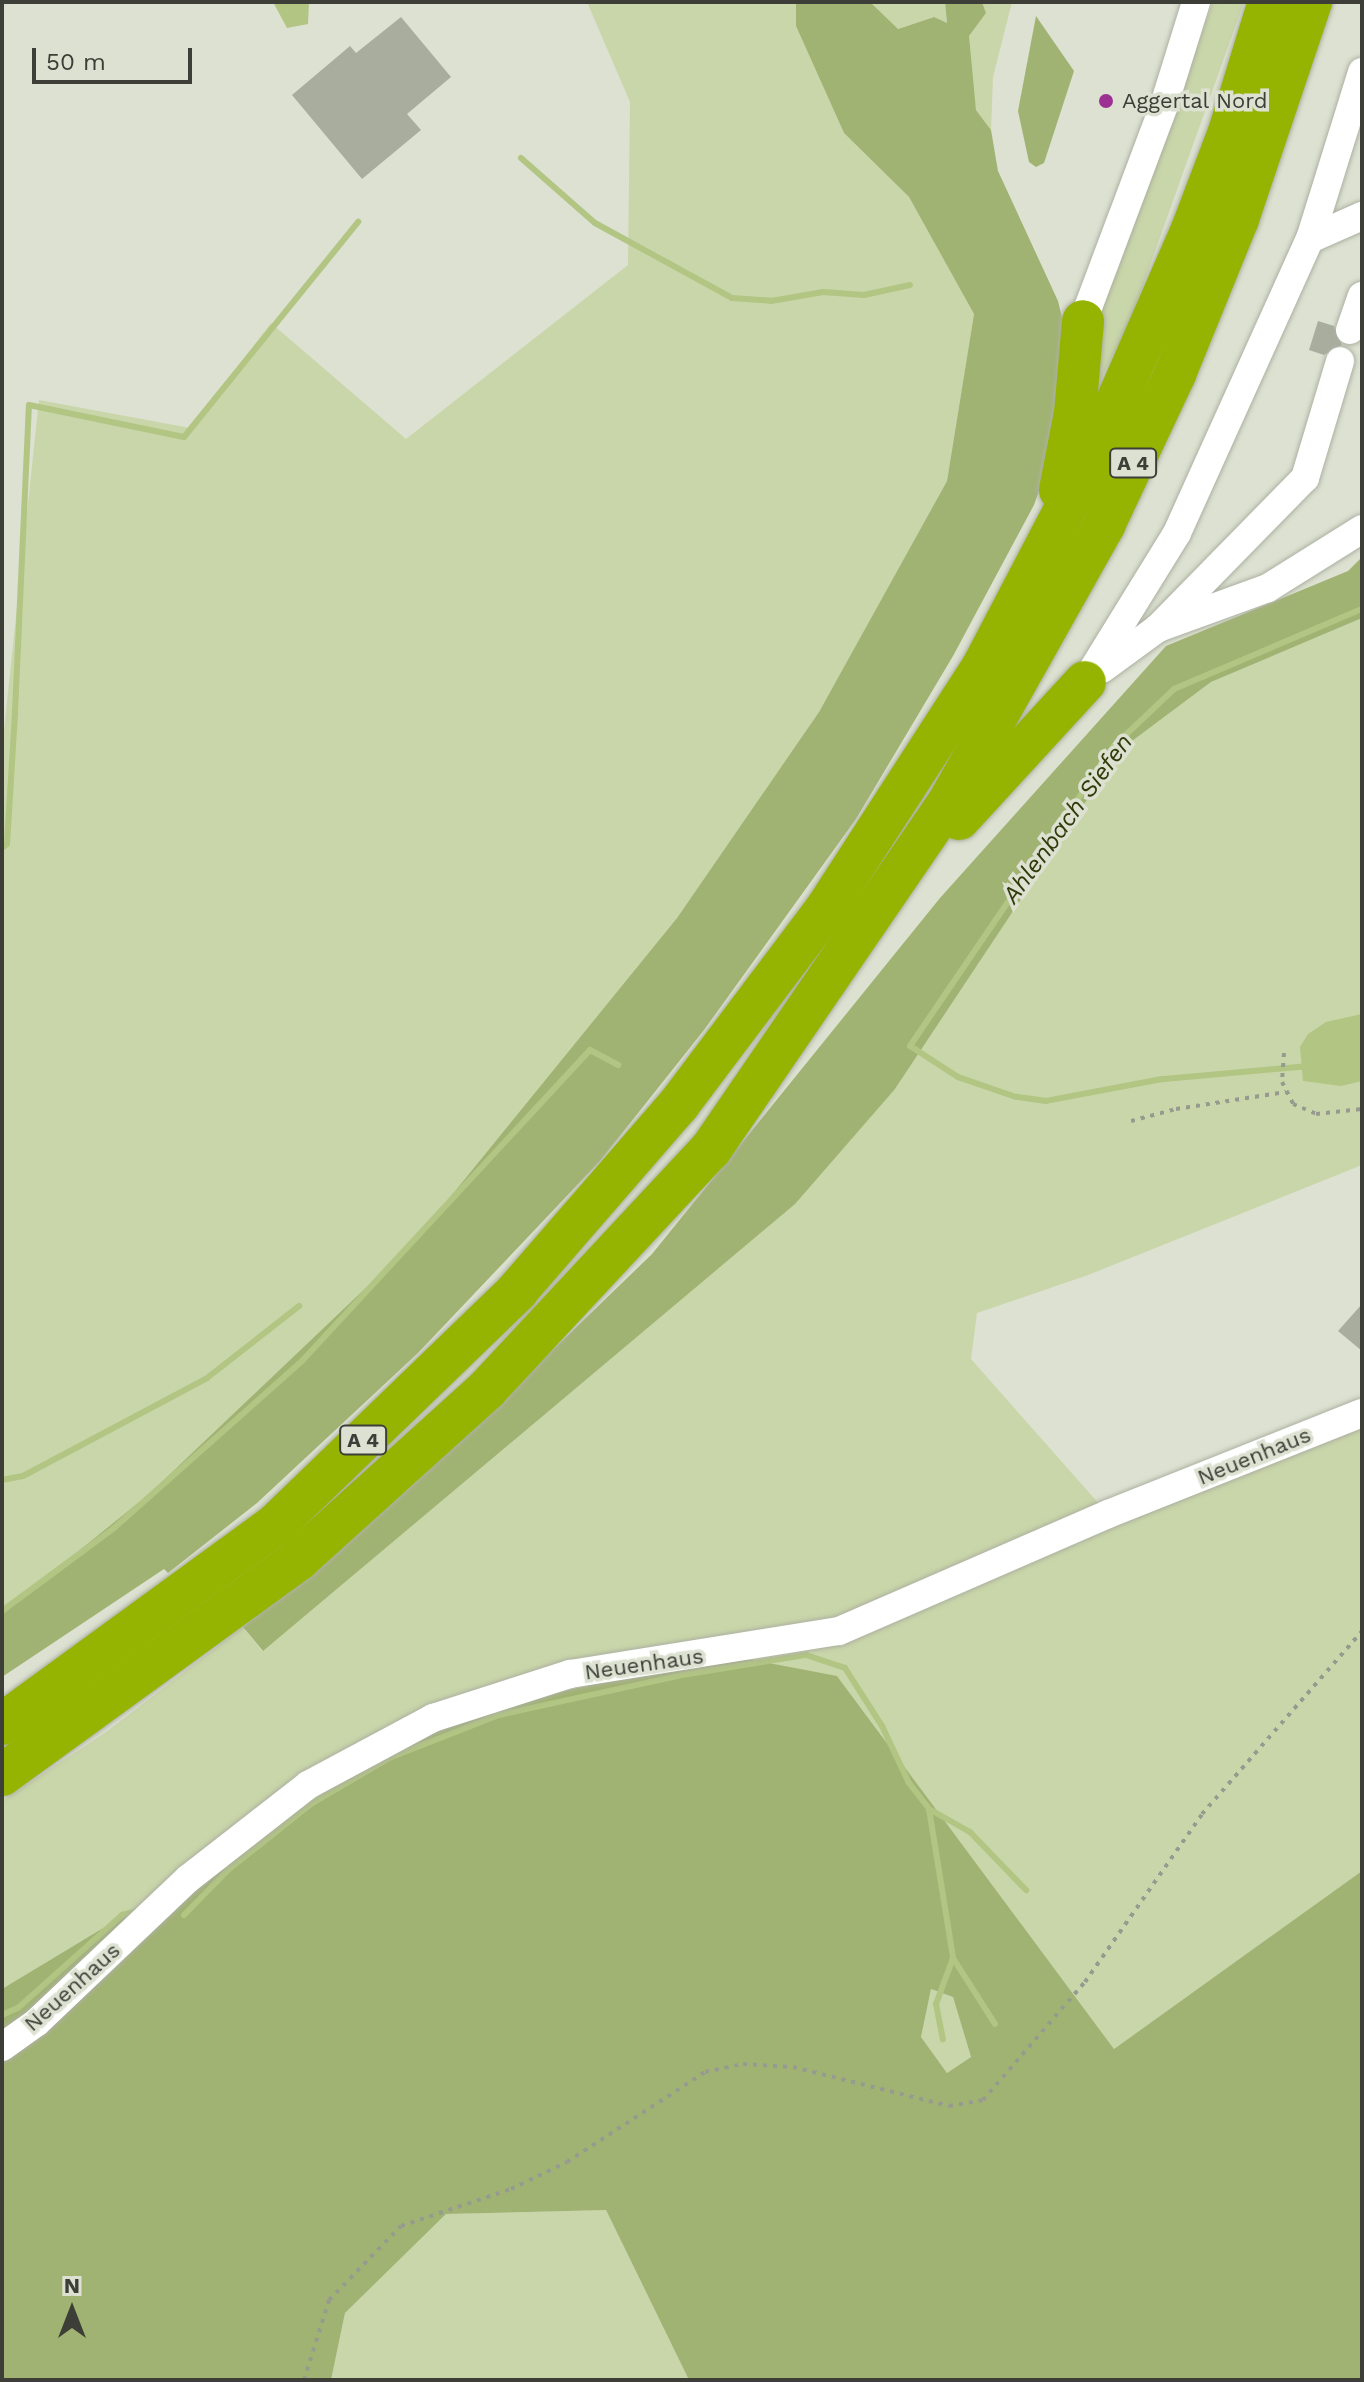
<!DOCTYPE html>
<style>
body{margin:0}
#map{position:relative;width:1364px;height:2382px;overflow:hidden;background:#dce1d1;font-family:"Work Sans",sans-serif}
div>[style]{position:absolute}
[style*='--x']{left:calc(var(--x)*1px);top:calc(var(--y)*1px);width:calc(var(--w)*1px);rotate:calc(var(--a)*1deg)}
.green>*{inset:0;background:#c9d6a9}
.forest>*{inset:0;background:#a1b372}
.water>*{inset:0;background:#b2c583}
.stream>*{height:6px;margin:-3px;padding:0 3px;transform-origin:3px;border-radius:3px;background:#b2c583}
.building>*{inset:0;background:#a9ad9e}
.path>*{height:4px;margin-top:-2px;transform-origin:0;background:repeating-linear-gradient(90deg,#979b8f 0 4px,transparent 0 10px)}
.roads{filter:drop-shadow(0 0 2px #acb0a1) drop-shadow(0 0 2px #acb0a1)}
.minor>*{height:28px;margin:-14px;padding:0 14px;transform-origin:14px;border-radius:14px;background:#fff}
.highway>*{height:42px;margin:-21px;padding:0 21px;transform-origin:21px;border-radius:21px;background:#95b401}
.dots>*{width:22px;height:22px;translate:-50% -50%;box-sizing:border-box;border:4px solid #dce1d1;border-radius:50%}
span{translate:-50% -50%;white-space:nowrap;text-align:center;line-height:1.15;-webkit-text-stroke:7px #dce1d1;paint-order:stroke}
.shield-label span{padding:2px 6px;background:#dce1d1;border:2px solid;border-radius:6px;-webkit-text-stroke-width:0}
.shield-label{font-size:20px;color:#3c3e37;font-weight:700}
.poi-label{font-size:22px;color:#3c3e37}
.left{translate:0 -50%;text-align:left}
.street-label{font-size:22px;color:#3c3e37}
.water-label{font-size:24px;color:#313b09;font-style:italic}
.frame{position:absolute;inset:0;border:4px solid #3c3e37;pointer-events:none}
.north{position:absolute;left:32px;top:2270px;width:80px;height:80px;-webkit-text-stroke:6px #dce1d1;paint-order:stroke;rotate:0deg;font-size:22px;font-weight:700;line-height:32px;text-align:center;color:#3c3e37}
.north::after{content:'';display:block;margin:auto;width:28px;height:36px;background:#3c3e37;clip-path:polygon(50% 0,100% 100%,50% 72%,0 100%)}
.scale{position:absolute;left:32px;top:48px;width:160px;height:36px;box-sizing:border-box;border:4px solid #3c3e37;border-top:0;padding-left:10px;font-size:24px;line-height:28px;white-space:nowrap;color:#3c3e37;-webkit-text-stroke:6px #dce1d1;paint-order:stroke}
</style>
<div id="map">
<div class="green">
<i style="clip-path:polygon(587px 2px,796px 2px,796px 26px,844px 133px,909px 197px,974px 314px,947px 481px,819px 712px,677px 918px,415px 1242px,149px 1494px,2px 1613px,2px 749px,39px 400px,190px 428px,271px 323px,406px 439px,628px 265px,630px 102px)"></i>
<i style="clip-path:polygon(870px 2px,945px 2px,947px 24px,934px 17px,897px 29px)"></i>
<i style="clip-path:polygon(982px 2px,1012px 2px,993px 77px,991px 130px,976px 110px,970px 60px,969px 35px,986px 13px)"></i>
<i style="clip-path:polygon(1213px 2px,1244px 2px,1129px 324px,1099px 382px,1100px 316px)"></i>
<i style="clip-path:polygon(1362px 618px,1362px 1165px,1088px 1275px,977px 1313px,971px 1359px,1108px 1514px,1362px 1413px,1362px 1871px,1114px 2049px,837px 1676px,661px 1669px,503px 1705px,410px 1743px,2px 1989px,2px 1801px,106px 1732px,243px 1627px,262px 1651px,895px 1089px,1120px 750px,1211px 682px)"></i>
<i style="clip-path:polygon(931px 1989px,953px 1997px,971px 2057px,947px 2073px,921px 2037px)"></i>
<i style="clip-path:polygon(606px 2210px,689px 2380px,331px 2380px,345px 2313px,446px 2214px)"></i>
</div>
<div class="forest">
<i style="clip-path:polygon(796px 2px,870px 2px,898px 29px,934px 17px,947px 23px,945px 2px,982px 2px,986px 13px,969px 36px,976px 110px,991px 130px,998px 171px,1058px 301px,1064px 326px,1053px 451px,1034px 505px,953px 656px,856px 819px,704px 1030px,600px 1161px,418px 1353px,257px 1503px,168px 1573px,164px 1569px,2px 1677px,2px 1613px,149px 1494px,413px 1243px,677px 918px,819px 712px,947px 481px,974px 314px,909px 197px,844px 133px,796px 26px)"></i>
<i style="clip-path:polygon(1036px 16px,1074px 71px,1044px 163px,1036px 167px,1029px 162px,1018px 111px)"></i>
<i style="clip-path:polygon(1362px 557px,1362px 618px,1211px 682px,1120px 750px,895px 1089px,795px 1204px,263px 1651px,243px 1627px,413px 1485px,652px 1254px,940px 898px,1166px 646px,1348px 571px)"></i>
<i style="clip-path:polygon(evenodd,747px 1659px,837px 1676px,1114px 2049px,1362px 1871px,1362px 2380px,689px 2380px,606px 2210px,446px 2214px,345px 2313px,331px 2380px,2px 2380px,2px 1989px,410px 1743px,503px 1705px,661px 1669px,747px 1659px,931px 1989px,953px 1997px,971px 2057px,947px 2073px,921px 2037px,931px 1989px)"></i>
</div>
<div class="water">
<i style="clip-path:polygon(273px 2px,309px 2px,308px 24px,287px 28px)"></i>
<i style="clip-path:polygon(1362px 1014px,1362px 1081px,1341px 1086px,1303px 1081px,1300px 1047px,1308px 1034px,1326px 1022px)"></i>
</div>
<div class="stream">
<i style="--x:521;--y:158;--w:98;--a:41.3"></i>
<i style="--x:595;--y:223;--w:156;--a:28.7"></i>
<i style="--x:732;--y:298;--w:39;--a:4"></i>
<i style="--x:771;--y:301;--w:53;--a:-9.8"></i>
<i style="--x:823;--y:292;--w:41;--a:4.2"></i>
<i style="--x:864;--y:295;--w:47;--a:-12.3"></i>
<i style="--x:2;--y:848;--w:6;--a:-39"></i>
<i style="--x:7;--y:844;--w:132;--a:-86.5"></i>
<i style="--x:15;--y:712;--w:307;--a:-87.4"></i>
<i style="--x:29;--y:405;--w:158;--a:11.7"></i>
<i style="--x:184;--y:437;--w:277;--a:-51"></i>
<i style="--x:1309;--y:1066;--w:148;--a:174.9"></i>
<i style="--x:1162;--y:1079;--w:118;--a:169.3"></i>
<i style="--x:1046;--y:1101;--w:30;--a:-172"></i>
<i style="--x:1016;--y:1097;--w:61;--a:-161"></i>
<i style="--x:958;--y:1077;--w:57;--a:-147.1"></i>
<i style="--x:910;--y:1046;--w:363;--a:-55.8"></i>
<i style="--x:1114;--y:746;--w:83;--a:-43.5"></i>
<i style="--x:1174;--y:689;--w:204;--a:-23.1"></i>
<i style="--x:2;--y:1480;--w:21;--a:-11"></i>
<i style="--x:23;--y:1476;--w:208;--a:-28"></i>
<i style="--x:207;--y:1378;--w:117;--a:-38"></i>
<i style="--x:2;--y:1611;--w:139;--a:-36.5"></i>
<i style="--x:114;--y:1528;--w:251;--a:-41.6"></i>
<i style="--x:302;--y:1361;--w:424;--a:-47.2"></i>
<i style="--x:590;--y:1050;--w:32;--a:28"></i>
<i style="--x:929;--y:1809;--w:47;--a:29.3"></i>
<i style="--x:970;--y:1832;--w:81;--a:46"></i>
<i style="--x:184;--y:1915;--w:63;--a:-45.6"></i>
<i style="--x:228;--y:1870;--w:106;--a:-38.5"></i>
<i style="--x:311;--y:1804;--w:91;--a:-30.5"></i>
<i style="--x:389;--y:1758;--w:118;--a:-21.4"></i>
<i style="--x:499;--y:1715;--w:187;--a:-12.3"></i>
<i style="--x:682;--y:1675;--w:126;--a:-9.2"></i>
<i style="--x:806;--y:1655;--w:41;--a:18.4"></i>
<i style="--x:845;--y:1668;--w:69;--a:57.5"></i>
<i style="--x:882;--y:1726;--w:63;--a:64.7"></i>
<i style="--x:909;--y:1783;--w:33;--a:52"></i>
<i style="--x:929;--y:1809;--w:151;--a:80.8"></i>
<i style="--x:953;--y:1958;--w:49;--a:110.3"></i>
<i style="--x:936;--y:2004;--w:36;--a:79"></i>
<i style="--x:953;--y:1958;--w:78;--a:57.5"></i>
<i style="--x:2;--y:2015;--w:17;--a:-24"></i>
<i style="--x:18;--y:2008;--w:140;--a:-41.8"></i>
<i style="--x:122;--y:1915;--w:16;--a:-14"></i>
</div>
<div class="building">
<i style="clip-path:polygon(401px 17px,451px 77px,407px 114px,421px 130px,362px 179px,292px 95px,350px 46px,356px 53px)"></i>
<i style="clip-path:polygon(1318px 321px,1334px 326px,1342px 345px,1324px 355px,1309px 350px)"></i>
<i style="clip-path:polygon(1362px 1304px,1362px 1351px,1338px 1331px)"></i>
</div>
<div class="path">
<i style="--x:1284;--y:1053;--w:29;--a:94"></i>
<i style="--x:1282;--y:1082;--w:25;--a:63"></i>
<i style="--x:1293;--y:1104;--w:25;--a:23"></i>
<i style="--x:1316;--y:1114;--w:46;--a:-6.2"></i>
<i style="--x:1131;--y:1121;--w:47;--a:-14.9"></i>
<i style="--x:1176;--y:1109;--w:111;--a:-8.8"></i>
<i style="--x:304;--y:2380;--w:84;--a:-72.6"></i>
<i style="--x:329;--y:2300;--w:103;--a:-45.8"></i>
<i style="--x:401;--y:2226;--w:116;--a:-18.6"></i>
<i style="--x:511;--y:2189;--w:62;--a:-25.7"></i>
<i style="--x:567;--y:2162;--w:165;--a:-33.1"></i>
<i style="--x:705;--y:2072;--w:39;--a:-12"></i>
<i style="--x:743;--y:2064;--w:50;--a:3.4"></i>
<i style="--x:793;--y:2067;--w:161;--a:14"></i>
<i style="--x:949;--y:2106;--w:35;--a:-10"></i>
<i style="--x:983;--y:2100;--w:156;--a:-49.2"></i>
<i style="--x:1085;--y:1982;--w:205;--a:-55.1"></i>
<i style="--x:1202;--y:1814;--w:243;--a:-48.8"></i>
</div>
<div class="roads">
<div class="minor">
<i style="--x:1310;--y:239;--w:57;--a:-23.9"></i>
<i style="--x:1083;--y:321;--w:231;--a:-69.4"></i>
<i style="--x:1164;--y:105;--w:108;--a:-72.7"></i>
<i style="--x:1350;--y:330;--w:36;--a:-71"></i>
<i style="--x:1158;--y:628;--w:210;--a:-45.6"></i>
<i style="--x:1305;--y:478;--w:122;--a:-73.3"></i>
<i style="--x:1102;--y:669;--w:69;--a:-36.2"></i>
<i style="--x:1158;--y:628;--w:117;--a:-20"></i>
<i style="--x:1268;--y:588;--w:111;--a:-32.1"></i>
<i style="--x:1085;--y:682;--w:175;--a:-58.3"></i>
<i style="--x:1177;--y:533;--w:323;--a:-65.7"></i>
<i style="--x:1310;--y:239;--w:175;--a:-72.7"></i>
<i style="--x:2;--y:2047;--w:43;--a:-35.5"></i>
<i style="--x:37;--y:2022;--w:209;--a:-43.5"></i>
<i style="--x:189;--y:1878;--w:151;--a:-38"></i>
<i style="--x:308;--y:1785;--w:142;--a:-28.2"></i>
<i style="--x:433;--y:1718;--w:144;--a:-17.8"></i>
<i style="--x:570;--y:1674;--w:272;--a:-9.1"></i>
<i style="--x:839;--y:1631;--w:293;--a:-23.5"></i>
<i style="--x:1108;--y:1514;--w:273;--a:-21.7"></i>
</div>
<div class="highway">
<i style="--x:1060;--y:490;--w:78;--a:-79"></i>
<i style="--x:1075;--y:413;--w:92;--a:-85"></i>
<i style="--x:959;--y:819;--w:186;--a:-47.4"></i>
<i style="--x:2;--y:1724;--w:336;--a:-36.1"></i>
<i style="--x:274;--y:1526;--w:338;--a:-44"></i>
<i style="--x:517;--y:1291;--w:247;--a:-49.1"></i>
<i style="--x:679;--y:1104;--w:244;--a:-53"></i>
<i style="--x:826;--y:909;--w:289;--a:-57.1"></i>
<i style="--x:983;--y:666;--w:237;--a:-62.4"></i>
<i style="--x:1093;--y:456;--w:244;--a:-66.4"></i>
<i style="--x:1191;--y:232;--w:107;--a:-69.2"></i>
<i style="--x:1229;--y:132;--w:136;--a:-72.9"></i>
<i style="--x:2;--y:1775;--w:367;--a:-36"></i>
<i style="--x:299;--y:1559;--w:253;--a:-42.1"></i>
<i style="--x:487;--y:1389;--w:328;--a:-47"></i>
<i style="--x:711;--y:1149;--w:425;--a:-55.6"></i>
<i style="--x:951;--y:798;--w:313;--a:-60.7"></i>
<i style="--x:1104;--y:525;--w:167;--a:-64.8"></i>
<i style="--x:1175;--y:374;--w:167;--a:-67.9"></i>
<i style="--x:1238;--y:219;--w:229;--a:-71.4"></i>
</div>
</div>
<div class="dots">
<i style="left:1106px;top:101px;background:#9c3193"></i>
</div>
<div class="shield-label">
<span style="left:1133px;top:463px">A 4</span>
<span style="left:363px;top:1440px">A 4</span>
</div>
<div class="poi-label">
<span class="left" style="left:1122px;top:101px">Aggertal Nord</span>
</div>
<div class="street-label">
<span style="left:1254px;top:1456px;rotate:-22deg">Neuenhaus</span>
<span style="left:644px;top:1664px;rotate:-8deg">Neuenhaus</span>
<span style="left:72px;top:1987px;rotate:-42deg">Neuenhaus</span>
</div>
<div class="water-label">
<span style="left:1068px;top:819px;rotate:-54deg">Ahlenbach Siefen</span>
</div>
<div class="frame"></div>
<div class="north">N</div>
<div class="scale">50 m</div>
</div>
